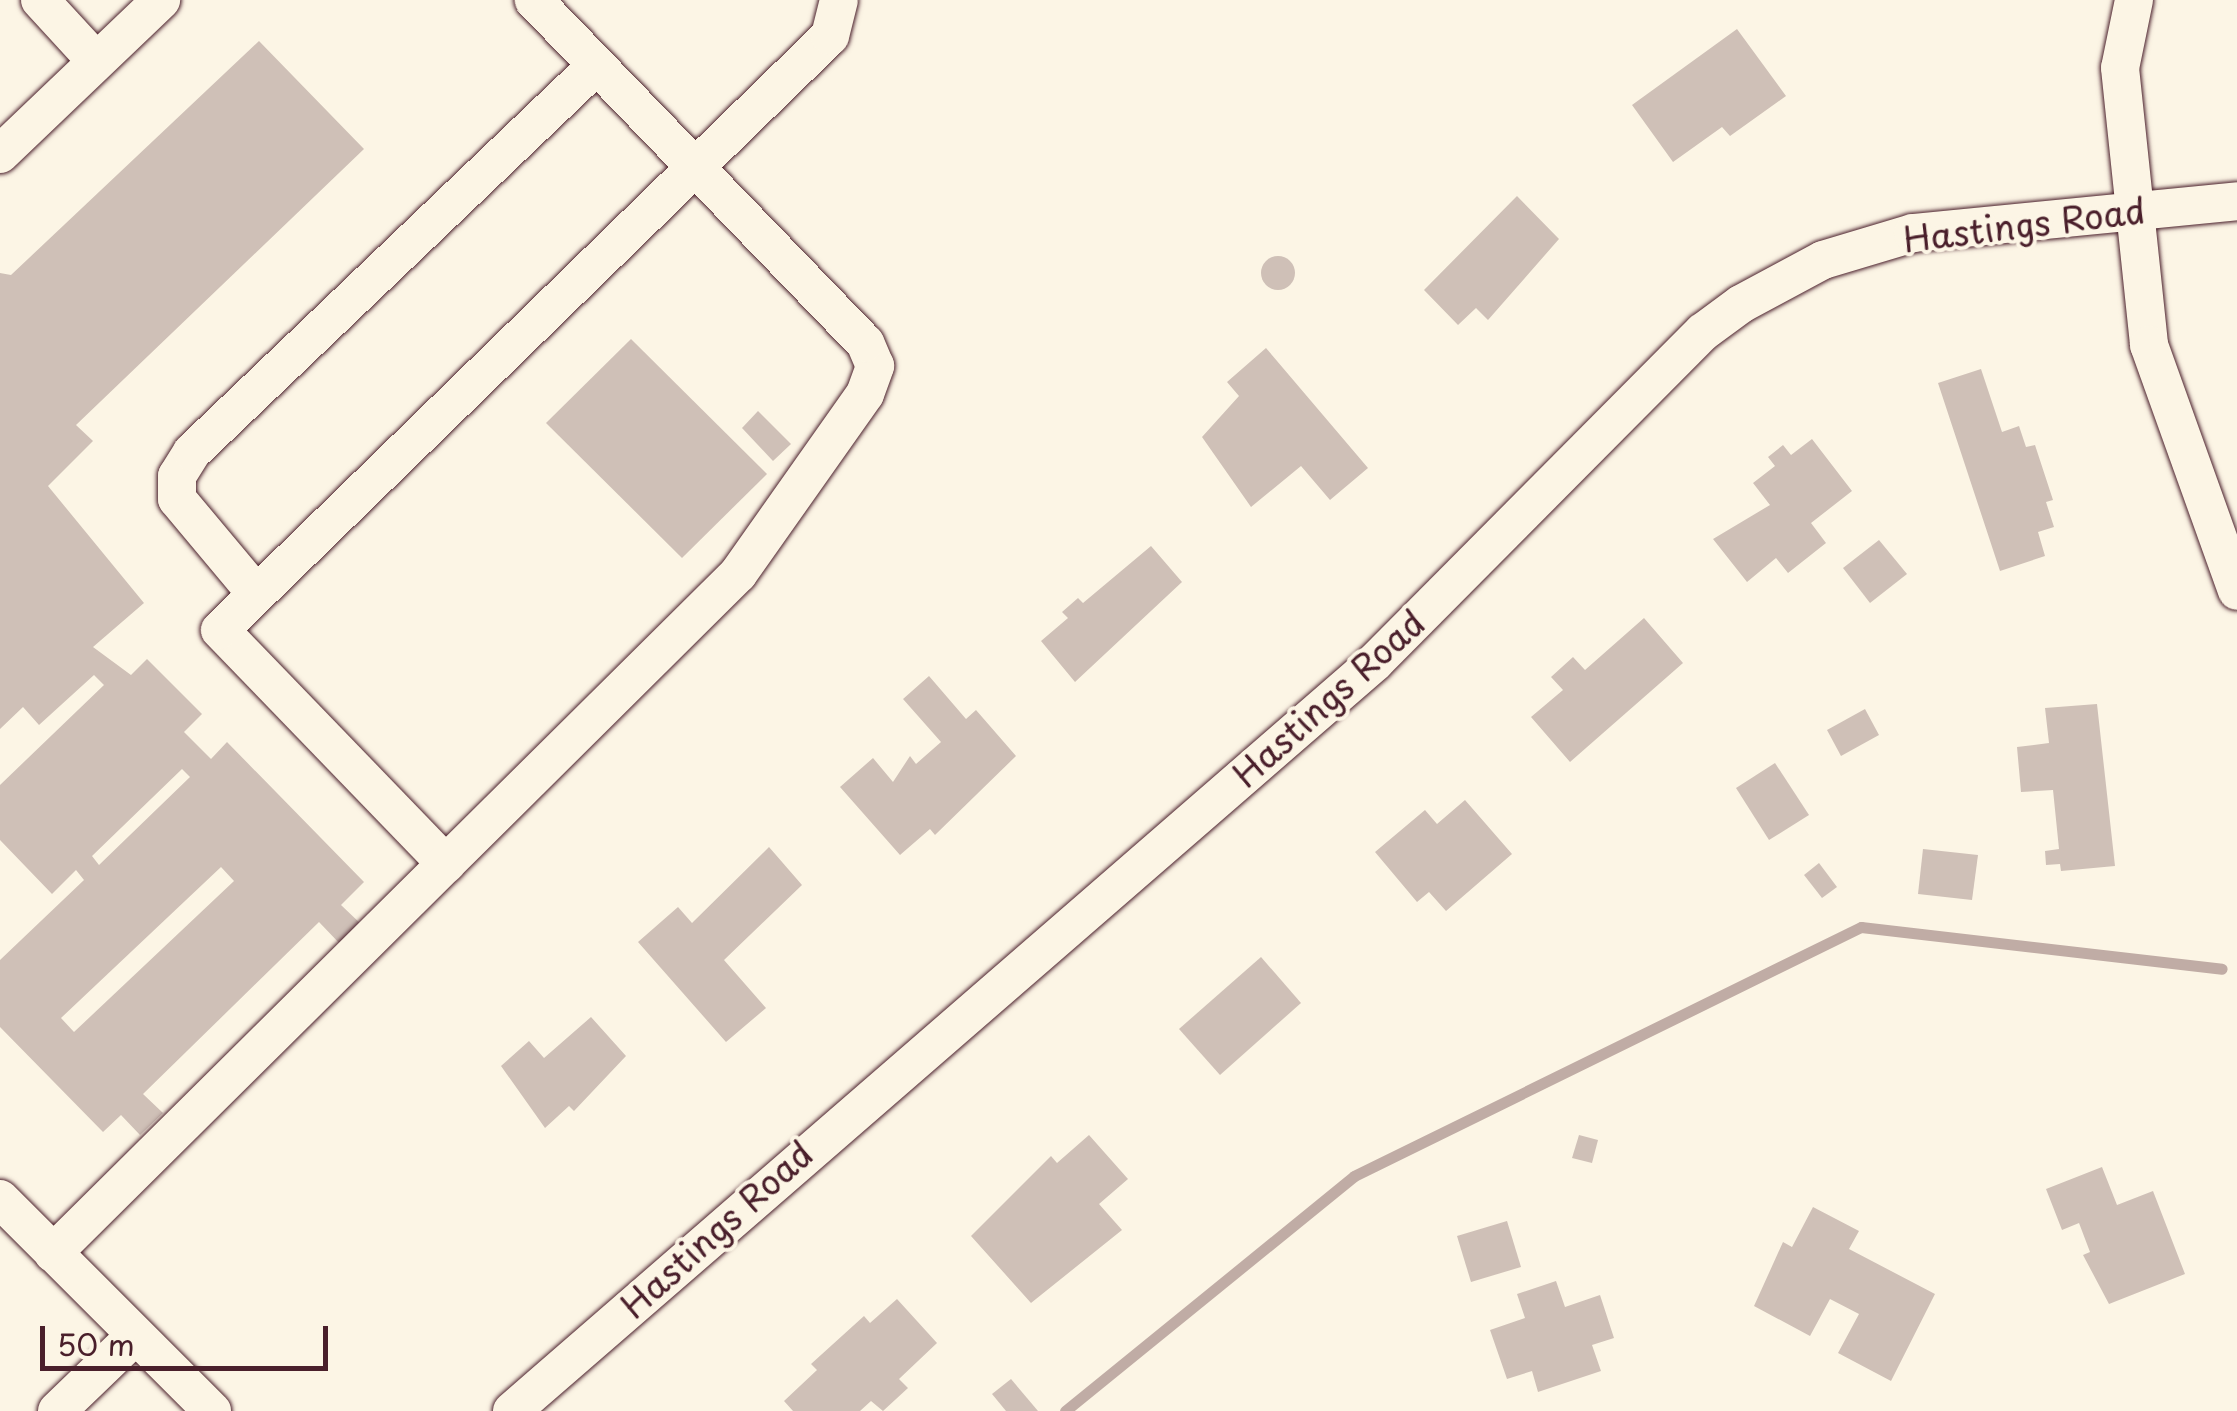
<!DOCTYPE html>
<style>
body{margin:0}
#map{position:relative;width:2237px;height:1411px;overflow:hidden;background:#fcf5e5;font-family:"Playpen Sans",sans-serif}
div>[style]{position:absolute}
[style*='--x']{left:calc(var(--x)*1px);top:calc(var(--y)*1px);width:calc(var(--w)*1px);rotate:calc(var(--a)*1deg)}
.stream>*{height:11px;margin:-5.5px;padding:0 5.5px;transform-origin:5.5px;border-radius:5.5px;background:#c0aca5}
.building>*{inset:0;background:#cfc0b7}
.round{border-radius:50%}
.roads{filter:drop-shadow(0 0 2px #4a1f2b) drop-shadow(0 0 2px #4a1f2b)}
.minor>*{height:38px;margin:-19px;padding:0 19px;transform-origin:19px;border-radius:19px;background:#fcf5e5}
span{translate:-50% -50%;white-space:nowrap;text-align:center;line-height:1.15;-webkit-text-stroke:8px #fcf5e5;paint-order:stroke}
.street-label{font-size:35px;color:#4a1f2b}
.scale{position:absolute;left:40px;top:1326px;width:288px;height:45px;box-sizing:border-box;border:5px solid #4a1f2b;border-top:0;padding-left:12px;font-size:30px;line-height:35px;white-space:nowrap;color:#4a1f2b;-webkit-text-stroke:8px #fcf5e5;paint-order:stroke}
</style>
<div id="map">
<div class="stream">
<i style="--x:1065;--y:1411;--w:372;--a:-39.1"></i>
<i style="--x:1354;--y:1176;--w:565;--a:-26.16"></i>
<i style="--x:1861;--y:927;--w:363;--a:6.6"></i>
</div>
<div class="building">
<i style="clip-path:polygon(1737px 29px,1786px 96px,1730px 136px,1722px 127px,1673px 162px,1632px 105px)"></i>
<i style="clip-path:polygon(evenodd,259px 41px,364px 149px,76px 425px,93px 441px,48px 486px,144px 603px,93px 647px,131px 675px,147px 659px,202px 714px,184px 732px,211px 759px,227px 742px,364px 882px,341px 905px,362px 925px,341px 945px,319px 922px,143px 1094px,163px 1113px,140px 1135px,121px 1115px,103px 1132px,0 1027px,0 960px,84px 880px,76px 870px,52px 894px,0 840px,0 785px,104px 685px,94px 675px,39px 725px,23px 707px,0 729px,0 273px,11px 275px,259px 41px,182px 769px,190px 777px,99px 865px,92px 856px,182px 769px,259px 41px,221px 867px,234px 881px,74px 1032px,61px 1018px,221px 867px)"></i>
<i style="clip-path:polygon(1517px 196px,1559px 239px,1488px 320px,1476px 308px,1458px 325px,1424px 290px)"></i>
<i class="round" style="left:1261px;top:256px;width:34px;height:34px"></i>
<i style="clip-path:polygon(631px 339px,767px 474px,682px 558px,546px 423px)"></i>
<i style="clip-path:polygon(1266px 348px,1368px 468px,1330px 500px,1301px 466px,1251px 507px,1202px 437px,1239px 396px,1227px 382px)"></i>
<i style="clip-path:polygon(1981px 369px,2002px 432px,2019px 426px,2026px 447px,2035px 445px,2053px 500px,2046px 502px,2054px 527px,2038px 532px,2045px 556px,2000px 571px,1938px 383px)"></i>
<i style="clip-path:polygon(758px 411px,791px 444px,773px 461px,742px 428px)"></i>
<i style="clip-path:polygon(1812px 439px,1852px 491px,1811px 523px,1826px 543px,1788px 573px,1776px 558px,1747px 582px,1713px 539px,1770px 505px,1753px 483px,1775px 466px,1768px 457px,1783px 445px,1791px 455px)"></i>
<i style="clip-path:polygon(1879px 540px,1907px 574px,1870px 603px,1843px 568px)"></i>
<i style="clip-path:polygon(1151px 546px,1182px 582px,1075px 682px,1041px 641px,1068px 618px,1062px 612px,1078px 598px,1083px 603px)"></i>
<i style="clip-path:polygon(1644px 618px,1683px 663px,1570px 762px,1531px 717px,1563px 690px,1551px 677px,1573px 657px,1585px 670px)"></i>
<i style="clip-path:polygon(929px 676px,966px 719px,976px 710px,1016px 756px,935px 835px,930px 829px,900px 855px,840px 787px,873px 758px,893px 782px,910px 756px,916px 764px,941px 742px,903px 699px)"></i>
<i style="clip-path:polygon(2097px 704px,2115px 866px,2061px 871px,2060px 864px,2046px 865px,2045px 851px,2059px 849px,2053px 790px,2021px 792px,2017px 747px,2049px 743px,2045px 708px)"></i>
<i style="clip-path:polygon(1865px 709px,1879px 735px,1841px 756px,1827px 730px)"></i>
<i style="clip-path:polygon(1775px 763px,1809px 815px,1769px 840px,1736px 788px)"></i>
<i style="clip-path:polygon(1465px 800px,1512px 854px,1446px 911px,1429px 892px,1417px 902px,1375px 852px,1425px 810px,1437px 824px)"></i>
<i style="clip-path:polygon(769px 847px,802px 885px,724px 960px,766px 1008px,726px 1042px,638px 942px,678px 907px,692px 923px)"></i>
<i style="clip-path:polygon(1923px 849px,1978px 855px,1972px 900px,1918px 894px)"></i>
<i style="clip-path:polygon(1819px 863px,1837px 887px,1822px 898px,1804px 875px)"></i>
<i style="clip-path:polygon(1261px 957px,1301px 1003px,1220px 1075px,1179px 1029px)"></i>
<i style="clip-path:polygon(591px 1017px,626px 1056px,574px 1111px,569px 1106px,545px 1128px,501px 1066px,529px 1041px,544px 1058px)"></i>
<i style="clip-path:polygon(1089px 1135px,1128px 1179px,1099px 1204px,1122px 1230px,1031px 1303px,971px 1236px,1051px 1156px,1057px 1163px)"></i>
<i style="clip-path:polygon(1579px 1135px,1598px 1140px,1592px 1163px,1572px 1158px)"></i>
<i style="clip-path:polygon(2102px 1167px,2117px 1205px,2153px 1191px,2185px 1274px,2109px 1304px,2083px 1255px,2090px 1252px,2079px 1223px,2062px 1230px,2046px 1189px)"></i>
<i style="clip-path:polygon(1813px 1207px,1859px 1231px,1849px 1249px,1935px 1294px,1891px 1381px,1838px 1353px,1859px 1314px,1830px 1299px,1810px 1336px,1754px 1306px,1783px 1242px,1792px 1247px)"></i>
<i style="clip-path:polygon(1507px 1221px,1521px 1267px,1471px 1282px,1457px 1236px)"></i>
<i style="clip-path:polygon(1556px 1281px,1565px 1307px,1600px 1295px,1614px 1338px,1592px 1345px,1601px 1371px,1538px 1392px,1532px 1371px,1507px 1379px,1490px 1330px,1525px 1318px,1517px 1294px)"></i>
<i style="clip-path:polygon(897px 1299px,937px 1343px,899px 1379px,908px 1388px,883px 1411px,871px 1401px,860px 1411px,793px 1411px,784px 1401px,817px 1370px,811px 1364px,864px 1316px,870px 1323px)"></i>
<i style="clip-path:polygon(1011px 1379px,1038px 1411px,1006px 1411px,992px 1394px)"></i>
</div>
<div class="roads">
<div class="minor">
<i style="--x:40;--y:0;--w:83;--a:47.4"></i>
<i style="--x:2134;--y:0;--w:69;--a:101.6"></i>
<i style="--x:2120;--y:68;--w:279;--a:84"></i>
<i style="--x:2149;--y:345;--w:261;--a:70.3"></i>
<i style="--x:0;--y:154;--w:223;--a:-43.7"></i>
<i style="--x:254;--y:591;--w:120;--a:-129.9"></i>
<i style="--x:177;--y:499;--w:23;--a:-90"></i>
<i style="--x:177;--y:476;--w:28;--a:-58"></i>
<i style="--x:192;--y:452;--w:560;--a:-43.7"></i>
<i style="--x:446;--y:864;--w:325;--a:-134"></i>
<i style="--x:220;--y:630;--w:851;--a:-44.24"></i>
<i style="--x:830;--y:36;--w:37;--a:-76"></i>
<i style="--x:0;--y:1199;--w:300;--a:45"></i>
<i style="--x:53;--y:1253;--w:965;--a:-44.75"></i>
<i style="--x:738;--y:574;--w:220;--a:-54.8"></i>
<i style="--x:865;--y:394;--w:30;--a:-70"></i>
<i style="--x:875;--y:366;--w:25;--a:-113"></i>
<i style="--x:865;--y:343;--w:477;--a:-134"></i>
<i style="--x:57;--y:1411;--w:107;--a:-43.9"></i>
<i style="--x:512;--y:1411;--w:1143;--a:-40.95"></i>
<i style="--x:1375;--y:662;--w:465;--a:-45.2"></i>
<i style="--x:1703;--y:332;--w:47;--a:-36.4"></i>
<i style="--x:1741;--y:304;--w:93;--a:-28.2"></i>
<i style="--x:1823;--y:260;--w:94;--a:-16.7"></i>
<i style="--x:1913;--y:233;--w:326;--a:-5.6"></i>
</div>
</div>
<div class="street-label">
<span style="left:2024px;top:224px;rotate:-7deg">Hastings Road</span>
<span style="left:1328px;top:698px;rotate:-42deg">Hastings Road</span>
<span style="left:716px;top:1229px;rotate:-42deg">Hastings Road</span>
</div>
<div class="scale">50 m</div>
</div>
